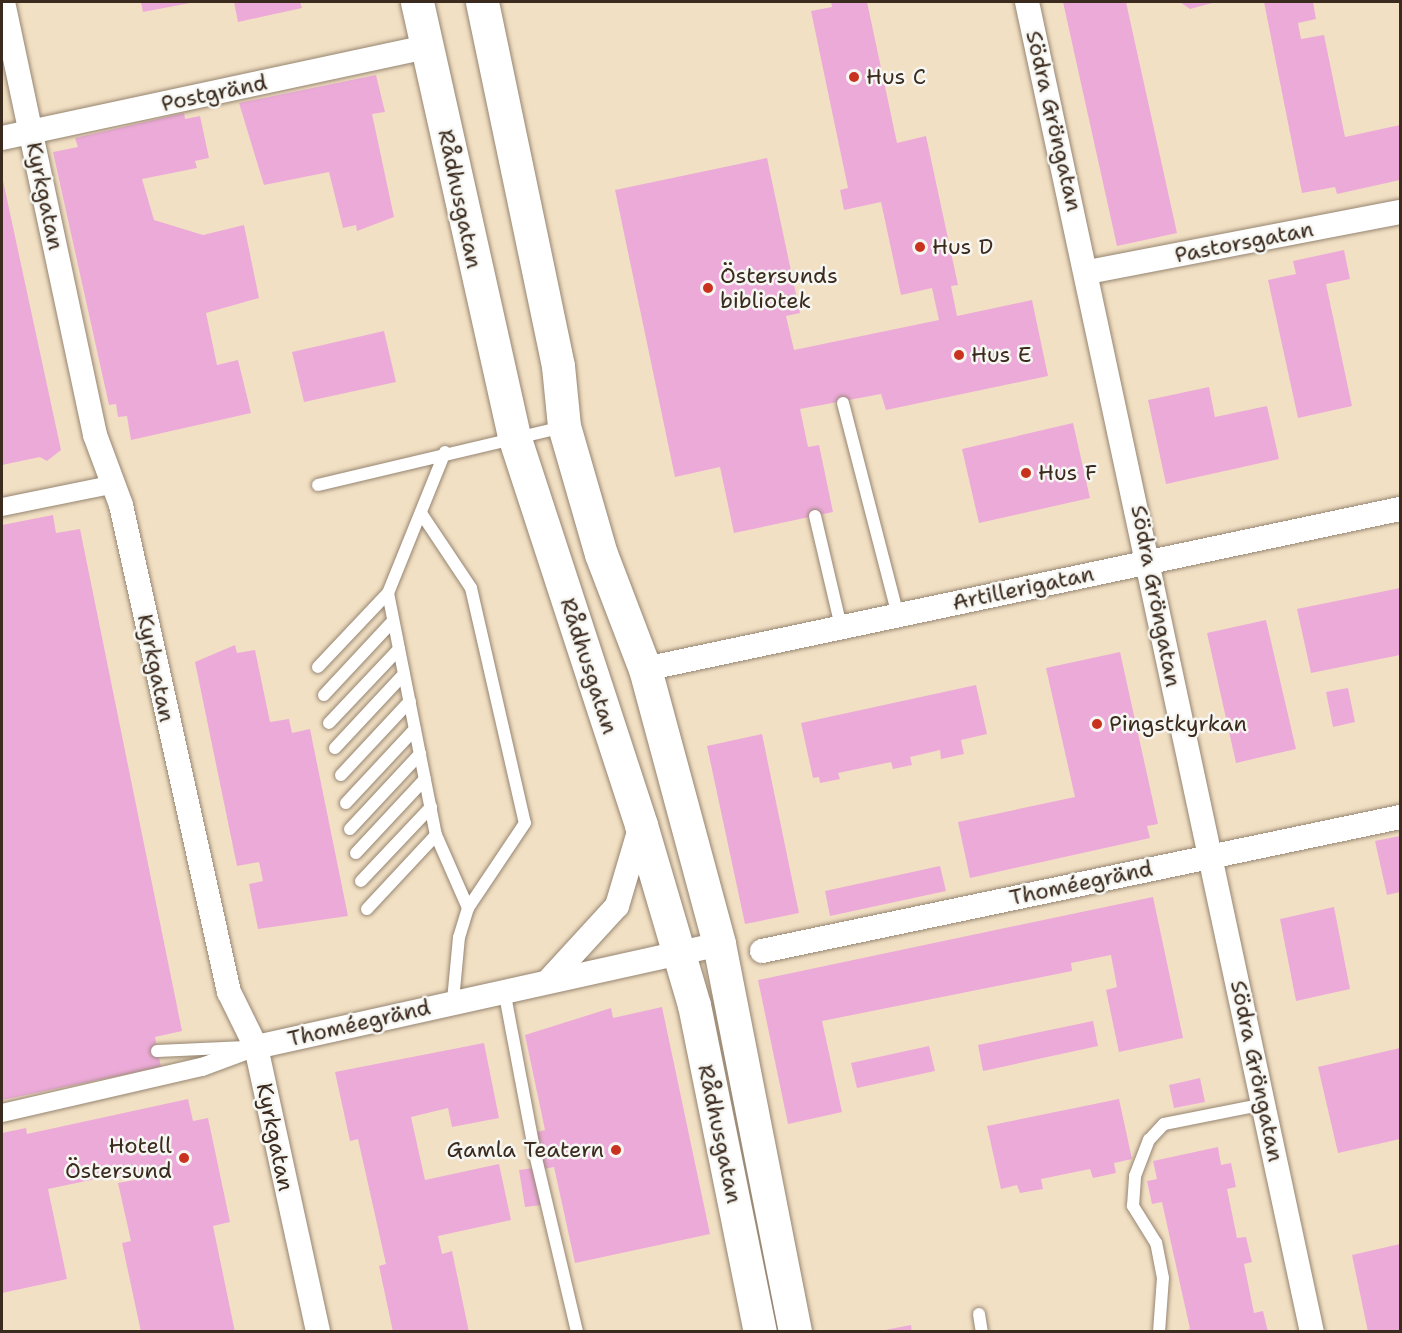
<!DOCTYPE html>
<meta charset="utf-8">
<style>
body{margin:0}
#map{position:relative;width:1402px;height:1333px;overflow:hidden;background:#f2e0c4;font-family:"Shantell Sans",sans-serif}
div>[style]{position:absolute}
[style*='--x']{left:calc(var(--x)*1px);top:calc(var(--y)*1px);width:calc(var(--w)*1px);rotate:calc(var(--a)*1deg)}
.building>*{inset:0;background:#ecaad9}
.roads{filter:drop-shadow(0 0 2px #968571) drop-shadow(0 0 2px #968571)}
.service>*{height:12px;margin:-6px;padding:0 6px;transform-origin:6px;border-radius:6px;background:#fff}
.pedestrian>*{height:18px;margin:-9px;padding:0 9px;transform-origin:9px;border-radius:9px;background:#fff}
.minor>*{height:24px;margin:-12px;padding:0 12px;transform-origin:12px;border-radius:12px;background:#fff}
.secondary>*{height:33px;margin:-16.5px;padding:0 16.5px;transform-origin:16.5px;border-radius:16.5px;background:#fff}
.dots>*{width:16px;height:16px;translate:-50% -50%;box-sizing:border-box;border:3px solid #f6f6f2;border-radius:50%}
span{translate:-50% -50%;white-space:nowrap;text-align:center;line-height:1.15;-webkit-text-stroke:5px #f6f6f2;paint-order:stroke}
.poi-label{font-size:22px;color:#3b2a1e}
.left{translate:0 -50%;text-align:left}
.right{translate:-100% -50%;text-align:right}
.street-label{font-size:22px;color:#3b2a1e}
.frame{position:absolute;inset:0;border:3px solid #3b2a1e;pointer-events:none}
</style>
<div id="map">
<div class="building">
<i style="clip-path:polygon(141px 2px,190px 2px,190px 3px,143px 12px)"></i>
<i style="clip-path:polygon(234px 2px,300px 2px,302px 8px,238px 22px)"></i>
<i style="clip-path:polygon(831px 2px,867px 2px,897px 143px,926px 136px,958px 285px,951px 286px,957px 316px,1032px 300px,1048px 376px,886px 410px,881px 394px,800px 409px,808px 447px,819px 445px,833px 512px,734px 533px,720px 467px,675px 477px,615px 190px,767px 158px,800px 313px,786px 316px,794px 350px,939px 320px,932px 288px,901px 295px,881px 202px,844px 210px,840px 190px,848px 188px,811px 11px,832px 7px)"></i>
<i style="clip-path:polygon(1063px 2px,1126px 2px,1177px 233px,1117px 246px)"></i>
<i style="clip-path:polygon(1180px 2px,1216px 2px,1190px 9px)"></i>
<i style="clip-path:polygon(1264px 2px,1313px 2px,1316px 19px,1298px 23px,1301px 39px,1324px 35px,1345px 137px,1400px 125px,1400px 180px,1337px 194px,1335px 187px,1302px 193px)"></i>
<i style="clip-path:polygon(376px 75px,385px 112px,372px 114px,394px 217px,357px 231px,356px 225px,343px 228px,329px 172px,264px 185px,239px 103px)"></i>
<i style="clip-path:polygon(184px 113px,185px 119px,200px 116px,209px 158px,195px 161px,197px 168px,142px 179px,154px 220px,203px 235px,244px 225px,259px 298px,206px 313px,217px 365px,238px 360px,251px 413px,131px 440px,127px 416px,118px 417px,116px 404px,109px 405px,53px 152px,78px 147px,75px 138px)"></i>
<i style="clip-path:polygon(2px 176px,61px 450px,47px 461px,40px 457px,2px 465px)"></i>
<i style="clip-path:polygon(1344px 250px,1350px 279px,1326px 284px,1352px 406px,1298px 418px,1268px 280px,1296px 274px,1293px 261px)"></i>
<i style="clip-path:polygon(384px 331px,396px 382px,304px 402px,292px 352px)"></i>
<i style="clip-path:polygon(1209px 387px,1215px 417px,1267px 406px,1279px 459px,1166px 484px,1148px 400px)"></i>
<i style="clip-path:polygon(1073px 423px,1090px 498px,979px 523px,962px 449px)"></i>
<i style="clip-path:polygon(53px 515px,56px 533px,80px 529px,182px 1031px,155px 1037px,161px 1067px,2px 1100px,2px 525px)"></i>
<i style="clip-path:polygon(1400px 588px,1400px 655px,1311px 673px,1297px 609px)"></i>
<i style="clip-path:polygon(1266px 620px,1296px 749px,1236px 763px,1207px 633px)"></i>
<i style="clip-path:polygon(235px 645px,237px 653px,255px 650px,270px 722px,289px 719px,292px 733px,310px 729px,348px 916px,258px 929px,249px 884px,263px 881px,259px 862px,237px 866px,195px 662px)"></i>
<i style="clip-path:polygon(1120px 652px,1158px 824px,1147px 826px,1150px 838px,970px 878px,958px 822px,1075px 797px,1046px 668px)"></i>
<i style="clip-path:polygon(976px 685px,987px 734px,961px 740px,964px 754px,941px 759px,940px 750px,910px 757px,912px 765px,893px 769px,891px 762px,838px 773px,840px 779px,820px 783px,819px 777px,813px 778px,801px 723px)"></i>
<i style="clip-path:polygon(1348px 688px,1355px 722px,1333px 727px,1326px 692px)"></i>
<i style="clip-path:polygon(762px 734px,799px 913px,745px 924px,707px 746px)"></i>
<i style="clip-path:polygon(1400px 836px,1400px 892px,1387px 895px,1375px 841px)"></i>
<i style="clip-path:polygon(940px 866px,946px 891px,830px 916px,825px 891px)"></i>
<i style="clip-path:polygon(1153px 897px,1183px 1038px,1119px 1052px,1106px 990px,1117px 987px,1111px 955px,1071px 963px,1072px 971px,822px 1021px,842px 1112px,788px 1124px,758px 980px)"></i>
<i style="clip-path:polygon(1334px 907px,1350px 989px,1296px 1001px,1280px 919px)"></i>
<i style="clip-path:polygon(662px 1007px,710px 1234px,575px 1263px,554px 1167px,544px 1169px,537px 1132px,545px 1130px,525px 1035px,611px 1008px,613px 1018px)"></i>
<i style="clip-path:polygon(1093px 1021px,1098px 1046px,983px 1071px,978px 1045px)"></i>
<i style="clip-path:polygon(484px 1043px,499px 1118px,452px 1127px,448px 1108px,411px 1117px,425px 1180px,499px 1164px,511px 1220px,438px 1236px,442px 1254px,452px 1251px,469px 1332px,393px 1332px,379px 1266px,386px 1264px,358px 1139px,350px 1141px,335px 1072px)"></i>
<i style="clip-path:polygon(929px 1046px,935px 1071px,857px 1088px,851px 1063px)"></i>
<i style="clip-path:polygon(1400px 1048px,1400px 1139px,1338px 1153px,1318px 1067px)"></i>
<i style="clip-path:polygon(1200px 1078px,1205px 1102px,1174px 1108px,1169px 1085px)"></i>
<i style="clip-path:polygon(188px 1099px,193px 1121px,208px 1118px,230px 1222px,213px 1226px,235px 1332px,141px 1332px,122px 1243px,131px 1241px,118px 1183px,140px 1179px,138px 1170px,48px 1189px,67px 1279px,2px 1293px,2px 1133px,26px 1128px,27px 1134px)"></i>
<i style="clip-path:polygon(1119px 1099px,1132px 1159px,1114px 1163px,1116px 1173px,1093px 1178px,1090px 1169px,1041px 1179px,1043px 1189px,1020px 1193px,1017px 1185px,1001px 1189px,987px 1126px)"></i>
<i style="clip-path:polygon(1218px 1147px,1221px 1165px,1231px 1163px,1236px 1187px,1227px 1189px,1237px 1238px,1246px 1237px,1252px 1262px,1244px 1264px,1254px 1313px,1263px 1311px,1268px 1332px,1181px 1332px,1190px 1329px,1162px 1202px,1152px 1204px,1147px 1181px,1157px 1179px,1153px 1161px)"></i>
<i style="clip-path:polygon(533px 1168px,541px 1205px,525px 1207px,519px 1170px)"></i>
<i style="clip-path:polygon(1400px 1244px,1400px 1332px,1368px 1332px,1352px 1255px)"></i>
<i style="clip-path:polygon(911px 1325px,912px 1332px,885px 1332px,885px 1330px)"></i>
</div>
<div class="roads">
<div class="service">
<i style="--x:843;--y:403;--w:219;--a:75.5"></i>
<i style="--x:445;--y:452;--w:152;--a:112"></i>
<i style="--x:388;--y:593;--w:247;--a:78.8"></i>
<i style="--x:436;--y:835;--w:80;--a:66.3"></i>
<i style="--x:468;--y:908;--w:30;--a:107"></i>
<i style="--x:459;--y:937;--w:64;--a:95.4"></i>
<i style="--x:318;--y:485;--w:252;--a:-13.3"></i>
<i style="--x:421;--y:513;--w:90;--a:56.3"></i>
<i style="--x:471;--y:588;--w:241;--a:77.1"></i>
<i style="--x:525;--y:823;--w:102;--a:123.8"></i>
<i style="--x:815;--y:516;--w:114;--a:76.8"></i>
<i style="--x:318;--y:667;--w:102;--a:-46.6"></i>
<i style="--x:324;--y:695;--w:101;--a:-47"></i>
<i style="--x:329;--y:723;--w:102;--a:-46.6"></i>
<i style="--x:335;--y:748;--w:101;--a:-47"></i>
<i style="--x:341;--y:775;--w:101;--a:-47"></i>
<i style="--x:346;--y:803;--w:101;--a:-47"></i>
<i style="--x:350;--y:829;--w:103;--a:-47"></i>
<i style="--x:356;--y:853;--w:101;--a:-47"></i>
<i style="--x:361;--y:881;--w:102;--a:-46.6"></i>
<i style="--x:367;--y:909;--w:101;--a:-47"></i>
<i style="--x:504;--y:990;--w:167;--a:79.3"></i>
<i style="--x:535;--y:1154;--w:183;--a:76.7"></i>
<i style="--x:157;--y:1051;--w:89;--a:-2.6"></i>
<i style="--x:979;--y:1314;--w:18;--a:81"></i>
<i style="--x:1159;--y:1332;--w:54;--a:-85.8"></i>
<i style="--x:1163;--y:1278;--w:36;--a:-101"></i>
<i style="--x:1156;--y:1243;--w:44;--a:-121.9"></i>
<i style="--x:1133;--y:1206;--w:30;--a:-86"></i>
<i style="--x:1135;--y:1176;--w:39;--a:-69"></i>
<i style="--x:1149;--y:1140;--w:22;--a:-47"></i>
<i style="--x:1164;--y:1124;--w:102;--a:-11.3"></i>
</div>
<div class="pedestrian">
<i style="--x:2;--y:507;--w:110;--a:-11.5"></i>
<i style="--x:2;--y:1113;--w:205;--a:-13"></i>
<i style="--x:202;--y:1067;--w:58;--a:-20.3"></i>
</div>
<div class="minor">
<i style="--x:3;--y:2;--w:443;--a:78"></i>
<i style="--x:95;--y:435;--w:75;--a:69.6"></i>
<i style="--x:121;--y:505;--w:499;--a:77.5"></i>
<i style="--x:229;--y:992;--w:61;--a:63.9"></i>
<i style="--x:256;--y:1047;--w:292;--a:77.7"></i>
<i style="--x:1027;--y:2;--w:1360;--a:77.91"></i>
<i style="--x:2;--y:138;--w:434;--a:-12.1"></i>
<i style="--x:1088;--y:272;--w:318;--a:-10.9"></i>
<i style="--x:645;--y:669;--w:772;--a:-11.97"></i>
<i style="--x:762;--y:951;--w:652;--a:-11.86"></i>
<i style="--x:550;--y:979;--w:99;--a:-47.5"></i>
<i style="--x:617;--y:906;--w:84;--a:-73.5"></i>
<i style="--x:256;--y:1047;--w:474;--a:-12.5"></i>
</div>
<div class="secondary">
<i style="--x:417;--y:2;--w:445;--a:77.4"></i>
<i style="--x:514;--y:436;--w:409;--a:71.9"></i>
<i style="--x:641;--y:825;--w:188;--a:73.6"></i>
<i style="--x:694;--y:1005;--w:334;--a:78.6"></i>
<i style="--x:482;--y:2;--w:372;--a:78.2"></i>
<i style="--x:558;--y:366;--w:60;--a:84.3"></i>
<i style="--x:564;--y:426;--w:133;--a:73.9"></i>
<i style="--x:601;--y:554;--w:123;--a:69.1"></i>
<i style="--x:645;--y:669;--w:285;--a:74.9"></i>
<i style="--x:719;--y:944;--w:395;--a:78.9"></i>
</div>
</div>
<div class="dots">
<i style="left:854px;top:77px;background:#c8321e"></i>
<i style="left:920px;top:247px;background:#c8321e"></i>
<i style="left:708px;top:288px;background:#c8321e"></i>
<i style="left:959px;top:355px;background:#c8321e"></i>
<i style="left:1026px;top:473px;background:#c8321e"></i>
<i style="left:1097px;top:724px;background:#c8321e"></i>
<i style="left:616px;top:1150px;background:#c8321e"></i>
<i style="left:184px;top:1158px;background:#c8321e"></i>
</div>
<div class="poi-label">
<span class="left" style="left:866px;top:77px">Hus C</span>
<span class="left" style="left:932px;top:247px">Hus D</span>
<span class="left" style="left:720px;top:288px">Östersunds<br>bibliotek</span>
<span class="left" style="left:971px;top:355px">Hus E</span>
<span class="left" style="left:1038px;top:473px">Hus F</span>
<span class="left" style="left:1109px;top:724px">Pingstkyrkan</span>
<span class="right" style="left:172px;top:1158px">Hotell<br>Östersund</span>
<span class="right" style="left:604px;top:1150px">Gamla Teatern</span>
</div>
<div class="street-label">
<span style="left:214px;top:93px;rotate:-12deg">Postgränd</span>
<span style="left:1054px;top:121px;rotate:77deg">Södra Gröngatan</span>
<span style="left:45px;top:196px;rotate:78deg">Kyrkgatan</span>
<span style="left:460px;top:199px;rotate:78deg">Rådhusgatan</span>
<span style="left:1244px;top:242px;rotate:-11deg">Pastorsgatan</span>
<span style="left:1023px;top:588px;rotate:-12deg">Artillerigatan</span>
<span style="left:1156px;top:596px;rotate:79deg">Södra Gröngatan</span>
<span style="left:589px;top:666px;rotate:72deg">Rådhusgatan</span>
<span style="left:156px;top:668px;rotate:78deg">Kyrkgatan</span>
<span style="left:1081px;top:883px;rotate:-12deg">Thoméegränd</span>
<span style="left:359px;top:1023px;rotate:-13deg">Thoméegränd</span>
<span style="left:1257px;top:1071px;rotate:78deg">Södra Gröngatan</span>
<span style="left:720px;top:1134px;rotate:78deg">Rådhusgatan</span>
<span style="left:275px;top:1137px;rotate:78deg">Kyrkgatan</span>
</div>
<div class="frame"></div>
</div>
